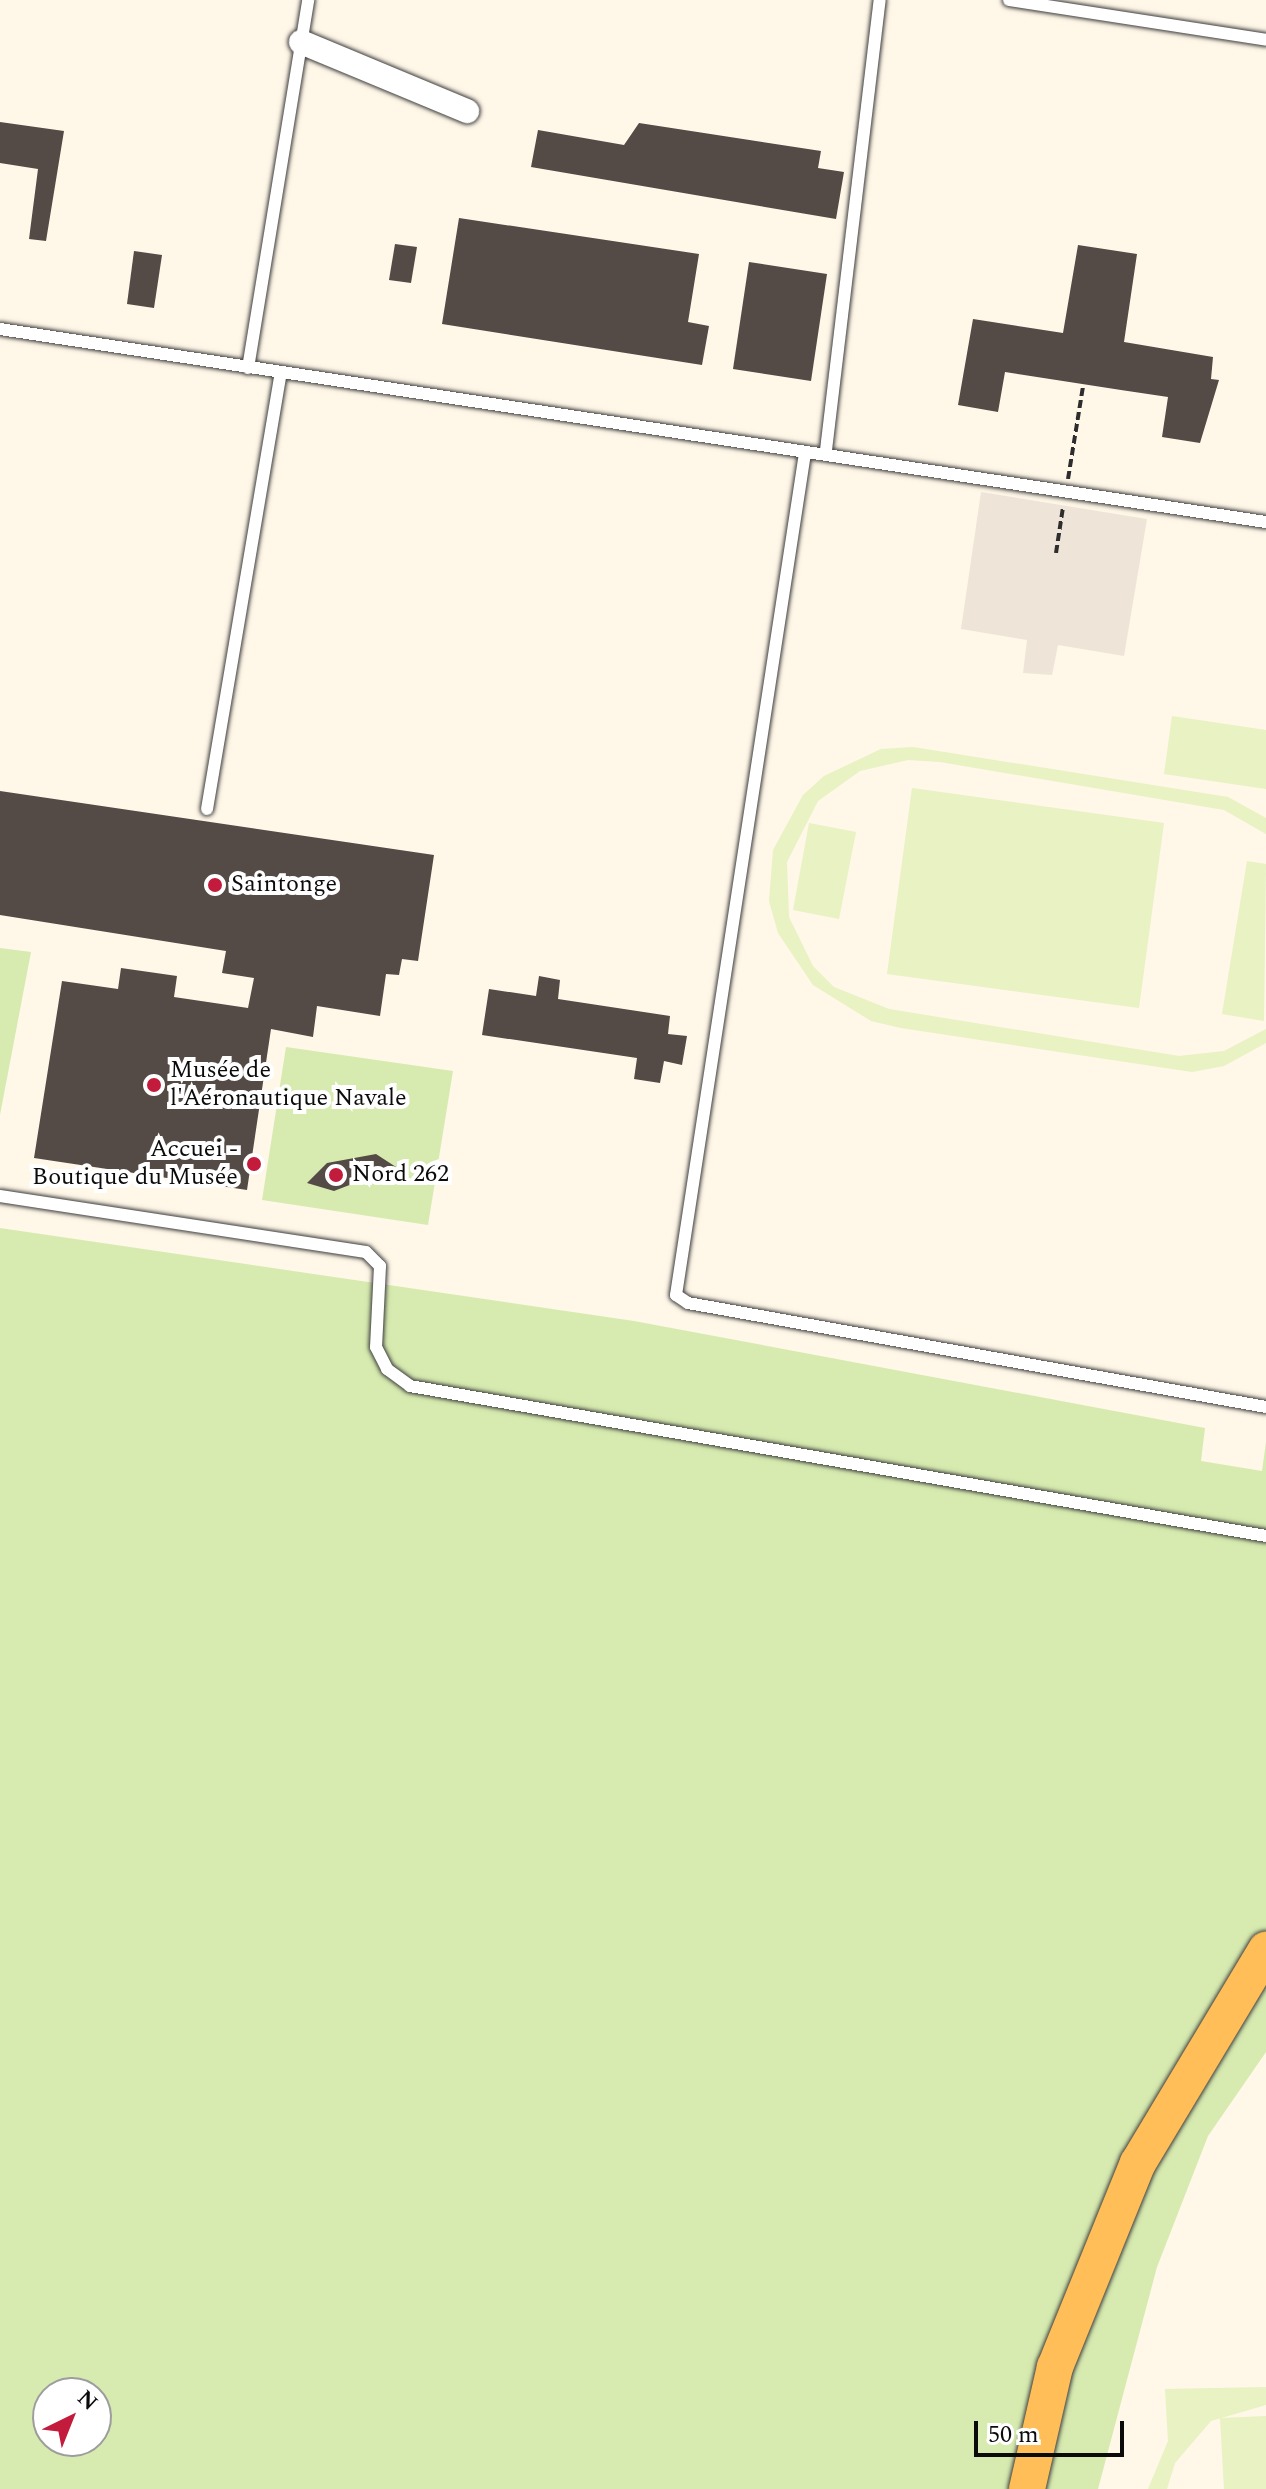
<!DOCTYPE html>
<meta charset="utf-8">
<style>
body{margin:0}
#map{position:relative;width:1266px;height:2489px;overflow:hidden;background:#fff7e8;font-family:Spectral,serif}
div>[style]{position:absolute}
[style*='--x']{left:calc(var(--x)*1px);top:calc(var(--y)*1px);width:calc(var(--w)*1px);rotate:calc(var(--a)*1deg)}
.green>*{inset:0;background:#d7ebb0}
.pitch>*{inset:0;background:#e8f2c2}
.plaza>*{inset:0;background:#eee5d8}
.building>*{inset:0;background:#544a46}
.path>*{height:4px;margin-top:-2px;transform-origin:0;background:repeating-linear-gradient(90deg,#2d2d2d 0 8px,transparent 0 12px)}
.roads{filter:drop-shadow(0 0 2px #3e3e3e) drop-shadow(0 0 2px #3e3e3e)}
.service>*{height:12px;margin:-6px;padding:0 6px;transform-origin:6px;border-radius:6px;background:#fff}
.minor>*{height:24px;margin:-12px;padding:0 12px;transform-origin:12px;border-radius:12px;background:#fff}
.primary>*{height:36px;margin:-18px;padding:0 18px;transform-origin:18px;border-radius:18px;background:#ffbe58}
.dots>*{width:22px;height:22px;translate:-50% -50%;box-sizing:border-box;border:4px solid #fff;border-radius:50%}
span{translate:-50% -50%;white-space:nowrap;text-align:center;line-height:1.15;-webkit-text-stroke:8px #fff;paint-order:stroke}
.poi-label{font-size:24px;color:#0b0b0b}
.left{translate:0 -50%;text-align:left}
.right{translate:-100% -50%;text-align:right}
.north{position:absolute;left:32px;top:2377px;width:80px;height:80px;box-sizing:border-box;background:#fff;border:2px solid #9d9d9d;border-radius:50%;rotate:43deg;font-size:22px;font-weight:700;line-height:32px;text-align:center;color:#0b0b0b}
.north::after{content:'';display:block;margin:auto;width:28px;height:36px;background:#c21b3b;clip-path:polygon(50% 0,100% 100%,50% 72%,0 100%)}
.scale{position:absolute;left:974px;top:2421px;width:150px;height:36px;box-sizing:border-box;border:4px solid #0b0b0b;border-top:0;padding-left:10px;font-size:24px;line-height:28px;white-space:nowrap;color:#0b0b0b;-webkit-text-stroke:6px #fff;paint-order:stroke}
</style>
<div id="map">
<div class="green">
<i style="clip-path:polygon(0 948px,31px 952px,0 1115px)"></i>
<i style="clip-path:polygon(286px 1047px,453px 1071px,428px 1225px,262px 1200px)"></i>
<i style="clip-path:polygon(evenodd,0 1228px,634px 1321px,1205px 1428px,1201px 1461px,1262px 1471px,1266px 1442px,1266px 2052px,1208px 2136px,1157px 2267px,1098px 2489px,0 2489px,0 1228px,48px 2393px,96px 2393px,96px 2441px,48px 2441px,48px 2393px)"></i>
</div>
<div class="pitch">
<i style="clip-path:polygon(1172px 716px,1266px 730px,1266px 789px,1164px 774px)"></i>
<i style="clip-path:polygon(913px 747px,1228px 797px,1266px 818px,1266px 834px,1224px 810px,940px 762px,908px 760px,860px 771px,818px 801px,787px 862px,789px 917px,813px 966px,834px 987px,889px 1009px,1179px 1056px,1224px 1051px,1266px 1029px,1266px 1043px,1224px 1066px,1192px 1072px,901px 1028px,871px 1021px,813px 985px,778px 933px,769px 901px,773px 850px,803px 795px,824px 776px,881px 749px)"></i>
<i style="clip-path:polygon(912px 788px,1164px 823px,1139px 1008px,887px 974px)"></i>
<i style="clip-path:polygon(809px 823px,856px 832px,839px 919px,793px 910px)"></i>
<i style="clip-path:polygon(1247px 861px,1266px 864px,1264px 1021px,1222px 1014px)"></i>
<i style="clip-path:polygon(1266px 2387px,1266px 2405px,1211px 2421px,1175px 2463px,1167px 2489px,1148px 2489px,1168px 2441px,1165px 2389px)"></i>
<i style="clip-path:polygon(1266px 2416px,1266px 2489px,1224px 2489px,1220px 2418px)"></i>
</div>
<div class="plaza">
<i style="clip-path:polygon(981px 492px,1147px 519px,1124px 656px,1058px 645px,1052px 675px,1023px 673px,1027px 640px,961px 629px)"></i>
</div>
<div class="building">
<i style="clip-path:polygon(0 122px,64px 131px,46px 241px,29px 239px,38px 169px,0 163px)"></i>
<i style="clip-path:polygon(639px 123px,821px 151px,818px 168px,844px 172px,836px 219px,531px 167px,538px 130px,624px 145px)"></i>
<i style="clip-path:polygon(459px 218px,699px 254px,688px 322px,709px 326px,702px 365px,442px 324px)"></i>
<i style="clip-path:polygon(395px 244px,417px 247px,411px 283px,389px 280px)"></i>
<i style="clip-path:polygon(1078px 245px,1137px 254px,1124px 342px,1213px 357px,1211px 379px,1219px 380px,1200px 443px,1162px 437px,1168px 397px,1121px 390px,1005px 372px,998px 412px,958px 405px,973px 319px,1063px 333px)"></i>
<i style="clip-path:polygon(134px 251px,162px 255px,154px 308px,127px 304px)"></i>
<i style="clip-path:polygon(749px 262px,827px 274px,811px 381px,733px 369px)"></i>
<i style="clip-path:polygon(0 791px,434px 855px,418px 961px,402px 959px,399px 975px,386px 974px,380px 1016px,317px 1006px,313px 1037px,271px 1029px,247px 1190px,34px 1158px,62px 981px,118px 989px,121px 968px,177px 976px,174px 997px,248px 1008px,254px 978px,222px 973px,226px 951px,0 915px)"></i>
<i style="clip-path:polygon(539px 976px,560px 980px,558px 999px,670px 1016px,668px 1034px,687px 1036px,682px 1065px,664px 1061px,660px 1083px,634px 1079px,637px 1058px,482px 1035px,489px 989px,536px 996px)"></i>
<i style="clip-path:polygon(376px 1154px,396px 1167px,334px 1191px,307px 1183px,327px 1163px)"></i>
</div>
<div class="path">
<i style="--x:1068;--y:479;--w:94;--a:-80.8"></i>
<i style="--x:1056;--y:553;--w:47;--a:-81.3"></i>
</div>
<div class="roads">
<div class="service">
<i style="--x:1009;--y:0;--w:260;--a:8.8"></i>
<i style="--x:0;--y:329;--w:1281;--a:8.67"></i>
<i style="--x:248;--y:368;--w:373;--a:-80.7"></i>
<i style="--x:826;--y:450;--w:453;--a:-83.2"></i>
<i style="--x:805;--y:453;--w:852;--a:98.71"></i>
<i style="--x:676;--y:1295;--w:14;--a:34"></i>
<i style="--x:688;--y:1303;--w:587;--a:10.2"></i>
<i style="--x:207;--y:809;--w:442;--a:-80.4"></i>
<i style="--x:0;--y:1196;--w:370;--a:8.7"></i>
<i style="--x:366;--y:1252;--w:20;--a:45"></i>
<i style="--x:380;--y:1266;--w:81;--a:92.8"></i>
<i style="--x:376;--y:1347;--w:25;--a:63"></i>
<i style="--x:387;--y:1369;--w:29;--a:36"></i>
<i style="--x:410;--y:1386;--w:869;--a:9.94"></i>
</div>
<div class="minor">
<i style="--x:301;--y:42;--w:180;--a:22.6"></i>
</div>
<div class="primary">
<i style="--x:1027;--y:2489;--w:125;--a:-77.1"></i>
<i style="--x:1055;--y:2367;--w:220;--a:-67.9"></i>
<i style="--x:1138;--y:2163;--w:249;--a:-59"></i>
</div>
</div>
<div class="dots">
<i style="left:215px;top:885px;background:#c21b3b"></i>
<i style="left:154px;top:1085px;background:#c21b3b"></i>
<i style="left:254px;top:1164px;background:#c21b3b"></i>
<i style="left:336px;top:1175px;background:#c21b3b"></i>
</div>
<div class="poi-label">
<span class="left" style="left:231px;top:885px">Saintonge</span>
<span class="left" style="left:170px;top:1085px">Musée de<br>l'Aéronautique Navale</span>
<span class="right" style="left:238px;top:1164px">Accuei -<br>Boutique du Musée</span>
<span class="left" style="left:352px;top:1175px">Nord 262</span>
</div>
<div class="north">N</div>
<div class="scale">50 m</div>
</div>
